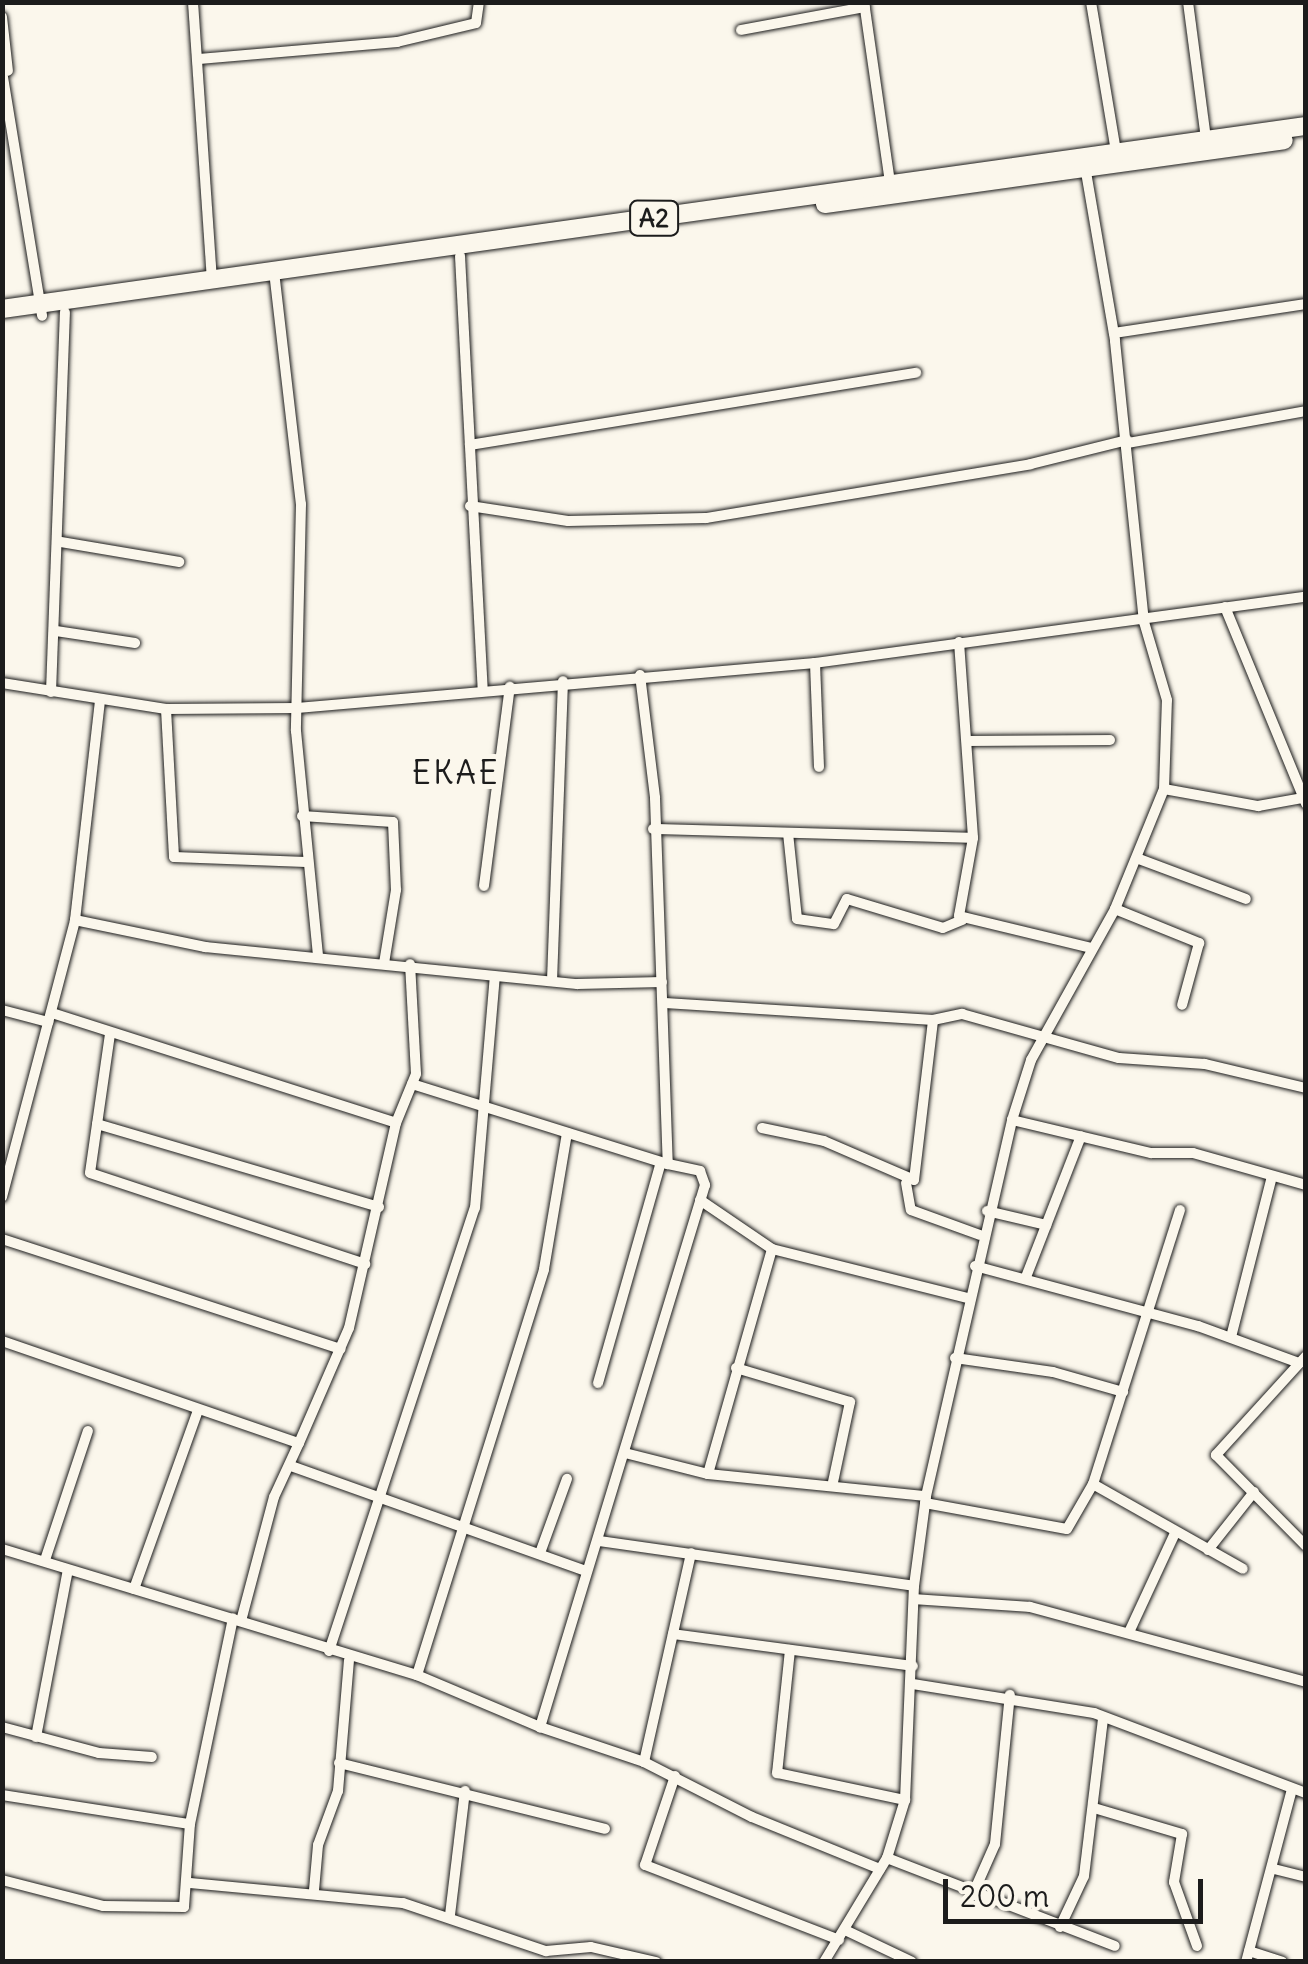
<!DOCTYPE html>
<style>
body{margin:0}
#map{position:relative;width:1308px;height:1964px;overflow:hidden;background:#fbf7ec;font-family:Delius,sans-serif}
div>[style]{position:absolute}
[style*='--x']{left:calc(var(--x)*1px);top:calc(var(--y)*1px);width:calc(var(--w)*1px);rotate:calc(var(--a)*1deg)}
.roads{filter:drop-shadow(0 0 2px #1c1c1c) drop-shadow(0 0 2px #1c1c1c)}
.street>*{height:10px;margin:-5px;padding:0 5px;transform-origin:5px;border-radius:5px;background:#fbf7ec}
.highway>*{height:18px;margin:-9px;padding:0 9px;transform-origin:9px;border-radius:9px;background:#fbf7ec}
span{translate:-50% -50%;white-space:nowrap;text-align:center;line-height:1.15;-webkit-text-stroke:10px #fbf7ec;paint-order:stroke}
.shield-label span{padding:2px 8px;background:#fbf7ec;border:2px solid;border-radius:8px;-webkit-text-stroke-width:0}
.shield-label{font-size:25px;color:#1c1c1c;font-weight:700}
.quarter-label{font-size:32px;color:#1c1c1c;letter-spacing:2.5px}
.frame{position:absolute;inset:0;border:5px solid #1c1c1c;pointer-events:none}
.scale{position:absolute;left:943px;top:1879px;width:260px;height:45px;box-sizing:border-box;border:5px solid #1c1c1c;border-top:0;padding-left:12px;font-size:30px;line-height:35px;white-space:nowrap;color:#1c1c1c;-webkit-text-stroke:8px #fbf7ec;paint-order:stroke}
</style>
<div id="map">
<div class="roads">
<div class="street">
<i style="--x:193;--y:2;--w:278;--a:86.1"></i>
<i style="--x:864;--y:2;--w:182;--a:81.8"></i>
<i style="--x:1091;--y:2;--w:151;--a:80.5"></i>
<i style="--x:1188;--y:2;--w:137;--a:82.5"></i>
<i style="--x:2;--y:17;--w:54;--a:83.7"></i>
<i style="--x:741;--y:30;--w:126;--a:-10.5"></i>
<i style="--x:199;--y:59;--w:199;--a:-4.9"></i>
<i style="--x:397;--y:42;--w:81;--a:-13.5"></i>
<i style="--x:476;--y:23;--w:21;--a:-82"></i>
<i style="--x:2;--y:71;--w:248;--a:80.7"></i>
<i style="--x:460;--y:256;--w:434;--a:87"></i>
<i style="--x:275;--y:280;--w:226;--a:83.4"></i>
<i style="--x:301;--y:504;--w:227;--a:91.3"></i>
<i style="--x:296;--y:731;--w:225;--a:84.4"></i>
<i style="--x:1114;--y:333;--w:194;--a:-8.6"></i>
<i style="--x:1128;--y:443;--w:181;--a:-10.2"></i>
<i style="--x:470;--y:445;--w:452;--a:-9.2"></i>
<i style="--x:470;--y:506;--w:99;--a:8.7"></i>
<i style="--x:568;--y:521;--w:138;--a:-1.2"></i>
<i style="--x:706;--y:518;--w:329;--a:-9.4"></i>
<i style="--x:1031;--y:464;--w:99;--a:-14"></i>
<i style="--x:61;--y:542;--w:120;--a:9.6"></i>
<i style="--x:1225;--y:607;--w:213;--a:67.6"></i>
<i style="--x:56;--y:631;--w:80;--a:8.6"></i>
<i style="--x:959;--y:642;--w:196;--a:85.9"></i>
<i style="--x:973;--y:838;--w:79;--a:100.2"></i>
<i style="--x:959;--y:916;--w:136;--a:13.6"></i>
<i style="--x:815;--y:663;--w:104;--a:87.8"></i>
<i style="--x:640;--y:675;--w:124;--a:83"></i>
<i style="--x:655;--y:798;--w:366;--a:88"></i>
<i style="--x:668;--y:1164;--w:33;--a:12"></i>
<i style="--x:700;--y:1171;--w:15;--a:70"></i>
<i style="--x:705;--y:1185;--w:567;--a:106.93"></i>
<i style="--x:540;--y:1727;--w:110;--a:18.6"></i>
<i style="--x:644;--y:1762;--w:121;--a:27"></i>
<i style="--x:752;--y:1817;--w:138;--a:22.1"></i>
<i style="--x:2;--y:683;--w:166;--a:9"></i>
<i style="--x:166;--y:709;--w:131;--a:-0.4"></i>
<i style="--x:297;--y:708;--w:520;--a:-4.96"></i>
<i style="--x:815;--y:663;--w:495;--a:-7.7"></i>
<i style="--x:51;--y:692;--w:380;--a:-87.9"></i>
<i style="--x:166;--y:709;--w:148;--a:86.9"></i>
<i style="--x:174;--y:857;--w:132;--a:2.2"></i>
<i style="--x:971;--y:741;--w:139;--a:-0.4"></i>
<i style="--x:1164;--y:789;--w:96;--a:10.3"></i>
<i style="--x:1258;--y:806;--w:46;--a:-10.1"></i>
<i style="--x:302;--y:816;--w:91;--a:3.8"></i>
<i style="--x:393;--y:822;--w:68;--a:87.5"></i>
<i style="--x:396;--y:890;--w:74;--a:99.3"></i>
<i style="--x:653;--y:829;--w:320;--a:1.6"></i>
<i style="--x:788;--y:833;--w:86;--a:84"></i>
<i style="--x:797;--y:919;--w:37;--a:8"></i>
<i style="--x:834;--y:924;--w:28;--a:-63"></i>
<i style="--x:847;--y:899;--w:100;--a:16.8"></i>
<i style="--x:943;--y:928;--w:21;--a:-23"></i>
<i style="--x:1139;--y:859;--w:114;--a:20.5"></i>
<i style="--x:484;--y:886;--w:201;--a:-82.6"></i>
<i style="--x:1115;--y:909;--w:91;--a:22"></i>
<i style="--x:1199;--y:943;--w:64;--a:105.3"></i>
<i style="--x:75;--y:920;--w:133;--a:11.7"></i>
<i style="--x:205;--y:947;--w:374;--a:5.7"></i>
<i style="--x:577;--y:984;--w:85;--a:-1.3"></i>
<i style="--x:552;--y:981;--w:300;--a:-87.9"></i>
<i style="--x:665;--y:1003;--w:269;--a:3.6"></i>
<i style="--x:933;--y:1020;--w:30;--a:-12"></i>
<i style="--x:962;--y:1014;--w:163;--a:15.7"></i>
<i style="--x:1119;--y:1058;--w:86;--a:4"></i>
<i style="--x:1205;--y:1064;--w:104;--a:13.4"></i>
<i style="--x:2;--y:1010;--w:48;--a:14.6"></i>
<i style="--x:52;--y:1013;--w:361;--a:17.7"></i>
<i style="--x:110;--y:1034;--w:140;--a:98.2"></i>
<i style="--x:90;--y:1173;--w:290;--a:18.3"></i>
<i style="--x:412;--y:1084;--w:268;--a:17.4"></i>
<i style="--x:1012;--y:1120;--w:143;--a:13.4"></i>
<i style="--x:1151;--y:1153;--w:42;--a:0"></i>
<i style="--x:1193;--y:1153;--w:117;--a:15.8"></i>
<i style="--x:97;--y:1124;--w:294;--a:16.4"></i>
<i style="--x:762;--y:1128;--w:63;--a:11.8"></i>
<i style="--x:824;--y:1141;--w:98;--a:23.4"></i>
<i style="--x:914;--y:1180;--w:161;--a:-83.2"></i>
<i style="--x:906;--y:1183;--w:27;--a:80"></i>
<i style="--x:911;--y:1210;--w:73;--a:19.9"></i>
<i style="--x:2;--y:1197;--w:286;--a:-75.2"></i>
<i style="--x:75;--y:920;--w:222;--a:-83.5"></i>
<i style="--x:700;--y:1200;--w:87;--a:34.2"></i>
<i style="--x:772;--y:1249;--w:234;--a:105.9"></i>
<i style="--x:1180;--y:1210;--w:287;--a:107.6"></i>
<i style="--x:1093;--y:1484;--w:172;--a:29.5"></i>
<i style="--x:987;--y:1211;--w:61;--a:13.3"></i>
<i style="--x:2;--y:1239;--w:356;--a:18"></i>
<i style="--x:772;--y:1249;--w:201;--a:14.1"></i>
<i style="--x:975;--y:1266;--w:231;--a:15.1"></i>
<i style="--x:1198;--y:1326;--w:108;--a:20.1"></i>
<i style="--x:1026;--y:1277;--w:151;--a:-68.7"></i>
<i style="--x:1231;--y:1337;--w:166;--a:-75.7"></i>
<i style="--x:2;--y:1341;--w:314;--a:19"></i>
<i style="--x:299;--y:1443;--w:125;--a:-66.5"></i>
<i style="--x:349;--y:1328;--w:210;--a:-77.1"></i>
<i style="--x:396;--y:1123;--w:53;--a:-67.8"></i>
<i style="--x:416;--y:1074;--w:110;--a:-93.1"></i>
<i style="--x:1306;--y:1356;--w:134;--a:132.3"></i>
<i style="--x:1216;--y:1455;--w:128;--a:45.3"></i>
<i style="--x:955;--y:1358;--w:99;--a:8.1"></i>
<i style="--x:1053;--y:1372;--w:73;--a:15.9"></i>
<i style="--x:736;--y:1368;--w:119;--a:16.6"></i>
<i style="--x:850;--y:1402;--w:82;--a:102"></i>
<i style="--x:598;--y:1383;--w:226;--a:-74.1"></i>
<i style="--x:625;--y:1453;--w:86;--a:14.2"></i>
<i style="--x:708;--y:1474;--w:219;--a:5.8"></i>
<i style="--x:291;--y:1466;--w:313;--a:19.6"></i>
<i style="--x:925;--y:1503;--w:144;--a:10.4"></i>
<i style="--x:1067;--y:1529;--w:52;--a:-60"></i>
<i style="--x:599;--y:1541;--w:318;--a:8.1"></i>
<i style="--x:2;--y:1549;--w:434;--a:16.9"></i>
<i style="--x:417;--y:1675;--w:134;--a:22.9"></i>
<i style="--x:1208;--y:1550;--w:74;--a:-51.6"></i>
<i style="--x:540;--y:1553;--w:79;--a:-70"></i>
<i style="--x:45;--y:1560;--w:136;--a:-71.6"></i>
<i style="--x:134;--y:1589;--w:190;--a:-70.3"></i>
<i style="--x:914;--y:1599;--w:116;--a:3.9"></i>
<i style="--x:1030;--y:1607;--w:286;--a:15.2"></i>
<i style="--x:241;--y:1621;--w:128;--a:-75.1"></i>
<i style="--x:274;--y:1497;--w:60;--a:-65.2"></i>
<i style="--x:1130;--y:1630;--w:107;--a:-65.1"></i>
<i style="--x:673;--y:1634;--w:242;--a:7.6"></i>
<i style="--x:790;--y:1650;--w:124;--a:96"></i>
<i style="--x:777;--y:1773;--w:131;--a:11.9"></i>
<i style="--x:329;--y:1651;--w:466;--a:-71.8"></i>
<i style="--x:475;--y:1208;--w:232;--a:-85.1"></i>
<i style="--x:417;--y:1675;--w:425;--a:-72.6"></i>
<i style="--x:544;--y:1269;--w:138;--a:-80.4"></i>
<i style="--x:913;--y:1684;--w:183;--a:9.1"></i>
<i style="--x:1094;--y:1713;--w:227;--a:20.7"></i>
<i style="--x:2;--y:1727;--w:100;--a:15"></i>
<i style="--x:99;--y:1753;--w:53;--a:4.3"></i>
<i style="--x:36;--y:1737;--w:170;--a:-79.2"></i>
<i style="--x:644;--y:1762;--w:214;--a:-77.3"></i>
<i style="--x:339;--y:1763;--w:274;--a:13.9"></i>
<i style="--x:675;--y:1776;--w:94;--a:108.6"></i>
<i style="--x:645;--y:1865;--w:208;--a:21.1"></i>
<i style="--x:2;--y:1795;--w:190;--a:8.8"></i>
<i style="--x:1094;--y:1808;--w:92;--a:16.5"></i>
<i style="--x:1182;--y:1834;--w:49;--a:99.5"></i>
<i style="--x:1174;--y:1882;--w:68;--a:70.2"></i>
<i style="--x:887;--y:1858;--w:244;--a:21.1"></i>
<i style="--x:1274;--y:1869;--w:33;--a:14"></i>
<i style="--x:2;--y:1880;--w:104;--a:14.4"></i>
<i style="--x:103;--y:1906;--w:81;--a:0.7"></i>
<i style="--x:184;--y:1907;--w:83;--a:-85.9"></i>
<i style="--x:190;--y:1824;--w:210;--a:-78.2"></i>
<i style="--x:190;--y:1883;--w:214;--a:5.4"></i>
<i style="--x:403;--y:1903;--w:151;--a:18.6"></i>
<i style="--x:546;--y:1951;--w:45;--a:-5.1"></i>
<i style="--x:591;--y:1947;--w:67;--a:13"></i>
<i style="--x:314;--y:1890;--w:45;--a:-84.9"></i>
<i style="--x:318;--y:1845;--w:58;--a:-69.7"></i>
<i style="--x:338;--y:1791;--w:131;--a:-85.2"></i>
<i style="--x:972;--y:1896;--w:57;--a:-66.1"></i>
<i style="--x:995;--y:1844;--w:150;--a:-84.3"></i>
<i style="--x:450;--y:1915;--w:125;--a:-83.1"></i>
<i style="--x:1060;--y:1927;--w:56;--a:-64.8"></i>
<i style="--x:1084;--y:1876;--w:159;--a:-83.1"></i>
<i style="--x:845;--y:1930;--w:74;--a:25.5"></i>
<i style="--x:1249;--y:1951;--w:35;--a:18"></i>
<i style="--x:824;--y:1962;--w:122;--a:-58.8"></i>
<i style="--x:887;--y:1858;--w:61;--a:-72.8"></i>
<i style="--x:905;--y:1800;--w:214;--a:-87.6"></i>
<i style="--x:914;--y:1586;--w:91;--a:-82.4"></i>
<i style="--x:926;--y:1496;--w:386;--a:-77.1"></i>
<i style="--x:1012;--y:1120;--w:63;--a:-72.4"></i>
<i style="--x:1031;--y:1060;--w:173;--a:-60.9"></i>
<i style="--x:1115;--y:909;--w:130;--a:-67.8"></i>
<i style="--x:1164;--y:789;--w:89;--a:-88.1"></i>
<i style="--x:1167;--y:700;--w:81;--a:-106.4"></i>
<i style="--x:1144;--y:622;--w:283;--a:-95.9"></i>
<i style="--x:1115;--y:340;--w:177;--a:-99.8"></i>
<i style="--x:1246;--y:1962;--w:179;--a:-75.1"></i>
</div>
<div class="highway">
<i style="--x:825;--y:204;--w:463;--a:-7.9"></i>
<i style="--x:2;--y:309;--w:1317;--a:-7.99"></i>
</div>
</div>
<div class="shield-label">
<span style="left:654px;top:218px">A2</span>
</div>
<div class="quarter-label">
<span style="left:456px;top:773px">EKAE</span>
</div>
<div class="frame"></div>
<div class="scale">200 m</div>
</div>
